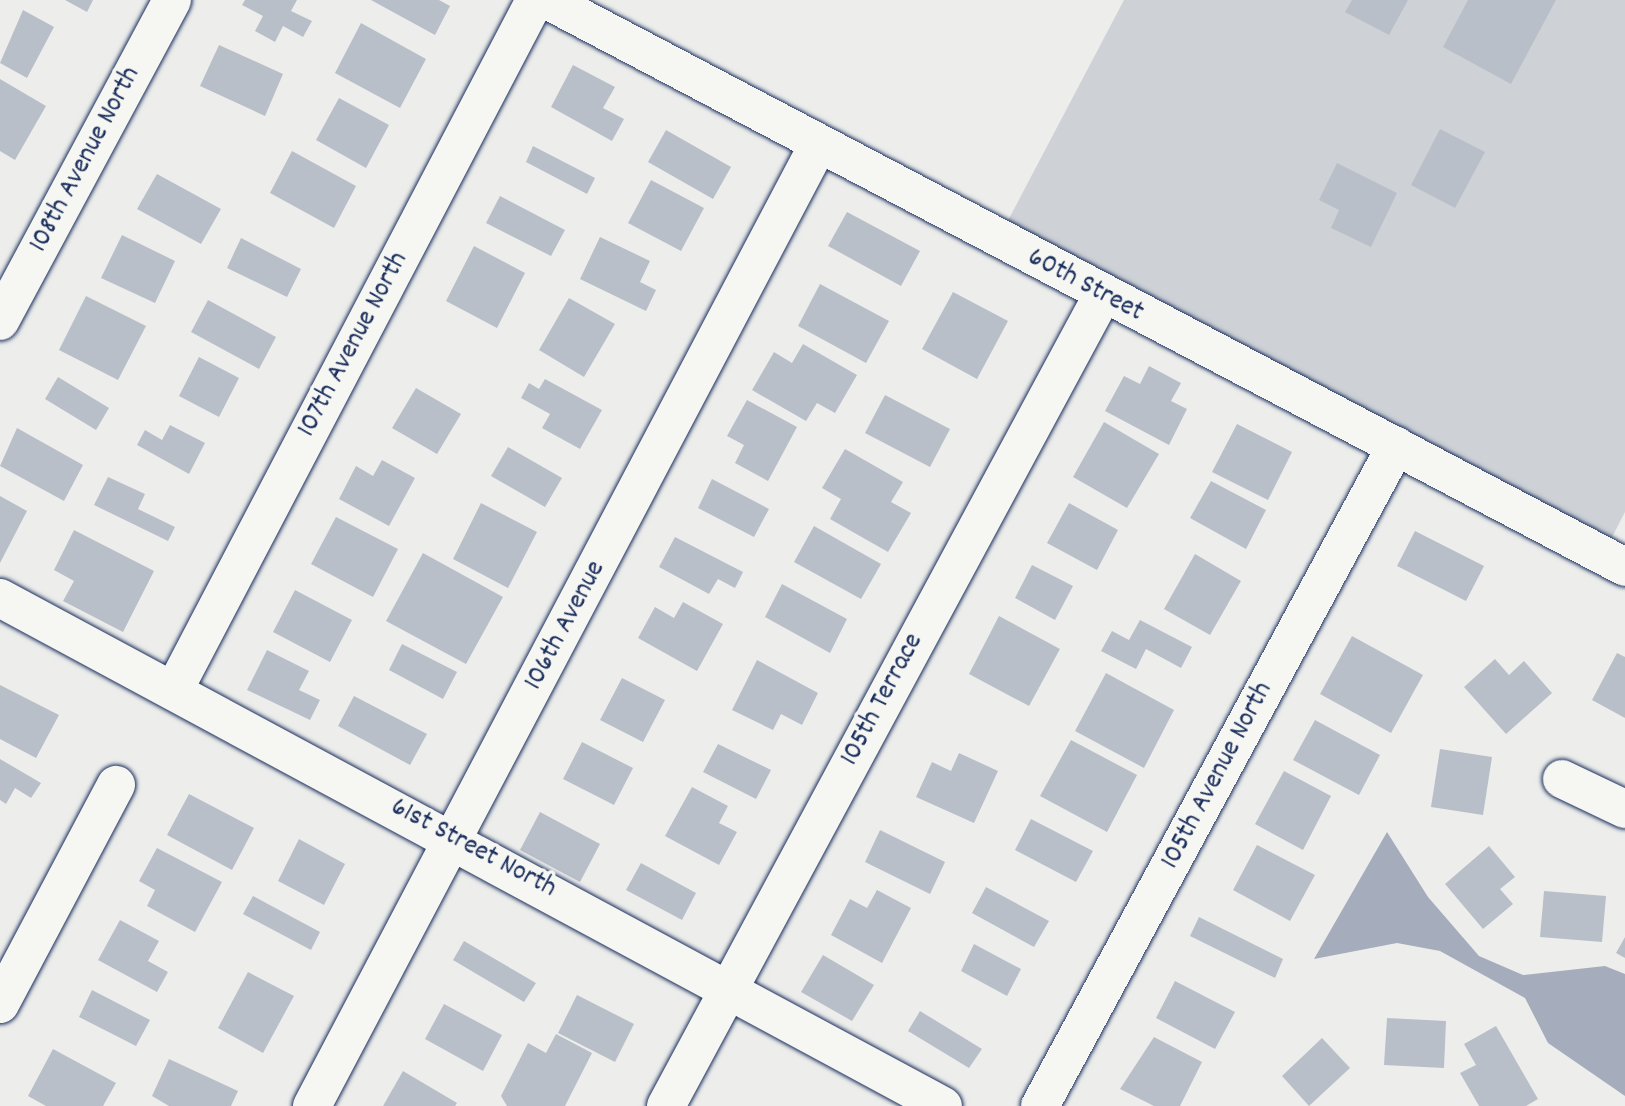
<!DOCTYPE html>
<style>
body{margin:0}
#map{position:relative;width:1625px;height:1106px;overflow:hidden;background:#edeeec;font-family:Dekko,sans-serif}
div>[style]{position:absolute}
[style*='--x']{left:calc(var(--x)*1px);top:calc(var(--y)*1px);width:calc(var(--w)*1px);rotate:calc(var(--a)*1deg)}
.green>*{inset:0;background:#ced2d7}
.water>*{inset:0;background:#a5acbc}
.building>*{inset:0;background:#b9bfc8}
.roads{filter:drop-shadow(0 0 2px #1b2f5e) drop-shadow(0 0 2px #1b2f5e)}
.minor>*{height:38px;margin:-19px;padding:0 19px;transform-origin:19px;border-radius:19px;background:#f6f6f2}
span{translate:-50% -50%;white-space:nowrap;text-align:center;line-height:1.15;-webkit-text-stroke:7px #f6f6f2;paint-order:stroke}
.street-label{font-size:28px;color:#1b2f5e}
</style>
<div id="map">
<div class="green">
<i style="clip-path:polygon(1124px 0,1625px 0,1625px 512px,1609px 543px,1004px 228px)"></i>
</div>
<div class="water">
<i style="clip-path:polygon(1387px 832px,1428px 897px,1479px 956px,1523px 975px,1605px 966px,1625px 974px,1625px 1096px,1548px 1043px,1525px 998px,1440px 951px,1397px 943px,1314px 959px)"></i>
</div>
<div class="building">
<i style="clip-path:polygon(65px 0,93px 0,87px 12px)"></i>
<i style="clip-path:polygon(245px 0,297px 0,291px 11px,312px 21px,303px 37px,283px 26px,275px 42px,255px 31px,263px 16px,242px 5px)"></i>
<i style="clip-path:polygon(371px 0,439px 0,450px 6px,435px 35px)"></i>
<i style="clip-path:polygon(1352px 0,1408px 0,1389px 35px,1345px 12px)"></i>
<i style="clip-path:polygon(1468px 0,1556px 0,1511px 84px,1443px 47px)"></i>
<i style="clip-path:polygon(23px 10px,54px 27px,27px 78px,0 63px)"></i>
<i style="clip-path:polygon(361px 23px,426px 59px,400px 108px,335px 73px)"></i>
<i style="clip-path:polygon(219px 45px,283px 74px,265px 116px,200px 86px)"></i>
<i style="clip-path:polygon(573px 65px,615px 87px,603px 108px,624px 119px,612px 141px,551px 107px)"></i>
<i style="clip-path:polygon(0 79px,46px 106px,15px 160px,0 151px)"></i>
<i style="clip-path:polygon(339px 98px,389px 125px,366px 168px,316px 140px)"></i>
<i style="clip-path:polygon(1440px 129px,1485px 152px,1455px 208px,1411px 185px)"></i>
<i style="clip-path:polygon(666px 130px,731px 167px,713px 199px,648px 162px)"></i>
<i style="clip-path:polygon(533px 146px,595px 178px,587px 194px,526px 162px)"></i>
<i style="clip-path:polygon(292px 151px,356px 186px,334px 228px,270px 193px)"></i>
<i style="clip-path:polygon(1337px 163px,1397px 193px,1371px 247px,1331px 228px,1339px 210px,1319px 200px)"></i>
<i style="clip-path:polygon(157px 174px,221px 209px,201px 244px,137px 209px)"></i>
<i style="clip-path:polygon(651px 180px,704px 208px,681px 251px,628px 223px)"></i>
<i style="clip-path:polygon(500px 196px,565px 230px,551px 256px,486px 223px)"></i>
<i style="clip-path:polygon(847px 212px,920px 251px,901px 286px,828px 246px)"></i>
<i style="clip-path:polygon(122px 235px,175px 261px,155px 303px,101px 278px)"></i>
<i style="clip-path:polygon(600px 237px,650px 261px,640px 282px,656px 290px,646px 311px,580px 279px)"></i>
<i style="clip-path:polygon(241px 238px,301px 269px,287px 297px,227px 268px)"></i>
<i style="clip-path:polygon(474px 246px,525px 273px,497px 328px,446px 301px)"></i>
<i style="clip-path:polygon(820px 284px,889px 321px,866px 363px,798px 326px)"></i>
<i style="clip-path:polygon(953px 292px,1008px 321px,977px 379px,922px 349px)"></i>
<i style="clip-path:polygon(86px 296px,146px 326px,118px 380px,59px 350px)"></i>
<i style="clip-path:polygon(569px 298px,615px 324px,584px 377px,539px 350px)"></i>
<i style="clip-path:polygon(208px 300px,276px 337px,259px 369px,191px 332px)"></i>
<i style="clip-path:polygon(803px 344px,857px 375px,835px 413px,817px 403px,806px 421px,752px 390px,774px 352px,792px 363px)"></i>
<i style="clip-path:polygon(199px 357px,239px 378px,219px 417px,179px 396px)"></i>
<i style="clip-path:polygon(1149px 366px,1181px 383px,1171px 401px,1187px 409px,1169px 445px,1105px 411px,1124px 376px,1140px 384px)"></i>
<i style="clip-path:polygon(58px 377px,109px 408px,96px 430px,45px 399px)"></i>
<i style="clip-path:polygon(545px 379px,602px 410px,580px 449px,542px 428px,550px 414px,521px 398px,529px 383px,539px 389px)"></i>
<i style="clip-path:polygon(416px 388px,461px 414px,437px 454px,392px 428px)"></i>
<i style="clip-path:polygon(885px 395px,950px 429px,930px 467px,865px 433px)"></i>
<i style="clip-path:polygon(747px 400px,797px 427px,768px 481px,735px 463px,744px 445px,727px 436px)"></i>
<i style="clip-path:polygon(1104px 422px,1159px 454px,1127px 508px,1073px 477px)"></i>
<i style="clip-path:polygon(1237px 424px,1292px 452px,1268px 500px,1212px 472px)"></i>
<i style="clip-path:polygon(170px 425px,205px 443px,189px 474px,137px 445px,145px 430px,162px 440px)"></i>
<i style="clip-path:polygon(17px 428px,83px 465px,64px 501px,0 466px)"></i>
<i style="clip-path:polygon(508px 447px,562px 478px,545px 507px,491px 476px)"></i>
<i style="clip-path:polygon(845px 449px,903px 482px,891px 502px,911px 513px,888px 552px,830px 519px,841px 499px,822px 488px)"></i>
<i style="clip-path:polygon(382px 460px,415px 478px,389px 526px,339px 499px,356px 466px,373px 476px)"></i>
<i style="clip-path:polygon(108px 477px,145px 494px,138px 509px,175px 527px,168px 541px,94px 505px)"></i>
<i style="clip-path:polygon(712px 479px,769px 509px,754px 537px,698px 508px)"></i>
<i style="clip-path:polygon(1211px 481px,1266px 510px,1246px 549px,1190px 518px)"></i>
<i style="clip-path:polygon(0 496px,27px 511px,0 563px)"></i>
<i style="clip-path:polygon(481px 503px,537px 532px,508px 588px,453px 559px)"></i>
<i style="clip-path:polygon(1069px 503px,1118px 530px,1097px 570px,1047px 543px)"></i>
<i style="clip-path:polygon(336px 517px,398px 549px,373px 597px,311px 564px)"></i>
<i style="clip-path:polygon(814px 526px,881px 564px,861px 599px,794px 562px)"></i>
<i style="clip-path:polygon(74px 530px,154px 571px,123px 632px,63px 601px,74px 581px,54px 570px)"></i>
<i style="clip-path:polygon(1415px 531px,1484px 566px,1466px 601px,1397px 566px)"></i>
<i style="clip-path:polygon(675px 537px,743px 572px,735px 588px,718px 579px,709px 594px,659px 567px)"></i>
<i style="clip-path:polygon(423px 553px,503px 597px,466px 664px,386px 621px)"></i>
<i style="clip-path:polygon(1195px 554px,1241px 581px,1210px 635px,1164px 609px)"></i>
<i style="clip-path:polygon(1032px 565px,1073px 586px,1055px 620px,1015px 598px)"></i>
<i style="clip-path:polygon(782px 584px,847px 619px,830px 653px,765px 617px)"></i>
<i style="clip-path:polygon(295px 590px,352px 620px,330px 662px,273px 632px)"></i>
<i style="clip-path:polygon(683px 602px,723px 624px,697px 671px,638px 638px,655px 607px,674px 618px)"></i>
<i style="clip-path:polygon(999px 616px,1060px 649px,1029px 706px,969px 674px)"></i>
<i style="clip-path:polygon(1140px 620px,1192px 647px,1181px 668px,1146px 649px,1136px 669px,1101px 651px,1112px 631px,1129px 640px)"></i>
<i style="clip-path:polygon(1352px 636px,1423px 675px,1391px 733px,1320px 694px)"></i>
<i style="clip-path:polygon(402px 644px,457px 672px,443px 699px,389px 670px)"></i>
<i style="clip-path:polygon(267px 650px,309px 671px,299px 690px,320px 700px,310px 720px,247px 690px)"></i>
<i style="clip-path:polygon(1617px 653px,1625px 657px,1625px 718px,1592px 700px)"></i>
<i style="clip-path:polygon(1495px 659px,1509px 675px,1524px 661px,1552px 693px,1506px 734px,1464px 687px)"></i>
<i style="clip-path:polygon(757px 660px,818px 693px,802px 725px,781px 714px,773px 730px,732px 710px)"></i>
<i style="clip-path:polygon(1106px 673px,1174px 710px,1144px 768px,1075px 731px)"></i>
<i style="clip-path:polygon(622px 678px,665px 700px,643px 742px,600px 720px)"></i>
<i style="clip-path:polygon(0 685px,59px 715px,36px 758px,0 739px)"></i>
<i style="clip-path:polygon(354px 696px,427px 734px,410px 765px,338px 726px)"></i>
<i style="clip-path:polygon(1315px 720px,1380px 755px,1359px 795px,1293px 760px)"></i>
<i style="clip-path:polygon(1071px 740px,1137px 775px,1107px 832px,1040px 796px)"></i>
<i style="clip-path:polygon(582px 742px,633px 768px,614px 805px,563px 779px)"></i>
<i style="clip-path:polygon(718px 744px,771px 770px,756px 799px,703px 772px)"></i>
<i style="clip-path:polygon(1440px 749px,1492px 757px,1483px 815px,1431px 807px)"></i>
<i style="clip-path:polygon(959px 753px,998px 771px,974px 823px,916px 797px,932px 762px,951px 771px)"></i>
<i style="clip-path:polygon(0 759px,41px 783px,31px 798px,15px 788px,6px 804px,0 800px)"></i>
<i style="clip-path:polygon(1284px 771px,1331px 796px,1303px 850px,1255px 824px)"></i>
<i style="clip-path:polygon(692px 787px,728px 806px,719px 823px,737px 832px,719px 865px,665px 836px)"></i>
<i style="clip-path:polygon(189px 794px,254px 828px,232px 870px,167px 835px)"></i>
<i style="clip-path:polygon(540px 812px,600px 844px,580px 882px,520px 850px)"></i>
<i style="clip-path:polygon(1031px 819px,1093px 851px,1076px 882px,1015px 850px)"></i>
<i style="clip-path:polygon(880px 830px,945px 862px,930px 894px,865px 862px)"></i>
<i style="clip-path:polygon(299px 839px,345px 864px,324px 905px,278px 881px)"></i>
<i style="clip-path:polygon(1257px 845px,1315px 875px,1290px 921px,1233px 890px)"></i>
<i style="clip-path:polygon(1489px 846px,1515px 877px,1500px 889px,1513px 904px,1483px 929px,1445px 884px)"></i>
<i style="clip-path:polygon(157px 848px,222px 882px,195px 932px,147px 906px,155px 890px,139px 881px)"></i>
<i style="clip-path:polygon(641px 863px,696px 893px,682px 920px,626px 890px)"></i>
<i style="clip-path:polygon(986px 887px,1049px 921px,1034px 947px,972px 913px)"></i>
<i style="clip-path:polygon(877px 890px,911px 908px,882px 963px,831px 935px,850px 899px,867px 908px)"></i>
<i style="clip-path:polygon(1544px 891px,1606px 896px,1602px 942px,1540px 937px)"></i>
<i style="clip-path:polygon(253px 896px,320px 932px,311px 950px,243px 914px)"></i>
<i style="clip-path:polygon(1199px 917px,1283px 959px,1275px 978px,1190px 936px)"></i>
<i style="clip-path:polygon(120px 920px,159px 941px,148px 961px,168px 972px,157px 992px,98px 960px)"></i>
<i style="clip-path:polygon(1625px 937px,1625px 958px,1616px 953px)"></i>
<i style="clip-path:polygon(464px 941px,536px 983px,524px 1002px,453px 960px)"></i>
<i style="clip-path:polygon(974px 944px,1021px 969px,1007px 996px,961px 971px)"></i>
<i style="clip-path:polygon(823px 955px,874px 985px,852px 1021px,801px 992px)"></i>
<i style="clip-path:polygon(248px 972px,294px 996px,263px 1053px,218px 1028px)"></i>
<i style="clip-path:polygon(1175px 981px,1235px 1012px,1215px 1049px,1156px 1018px)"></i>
<i style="clip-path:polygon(92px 990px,150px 1020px,136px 1046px,79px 1017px)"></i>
<i style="clip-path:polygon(577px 995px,634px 1024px,615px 1062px,558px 1033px)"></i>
<i style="clip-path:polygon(444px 1004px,502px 1035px,483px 1071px,425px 1039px)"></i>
<i style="clip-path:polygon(920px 1011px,982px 1049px,969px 1068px,908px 1031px)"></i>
<i style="clip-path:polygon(1387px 1018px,1446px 1021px,1444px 1068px,1384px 1065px)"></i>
<i style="clip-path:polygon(1496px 1026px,1538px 1099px,1526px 1106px,1479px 1106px,1460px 1073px,1476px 1065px,1464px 1044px)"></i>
<i style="clip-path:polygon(556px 1034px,592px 1053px,565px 1106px,507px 1106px,501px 1096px,528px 1043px,546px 1053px)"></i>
<i style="clip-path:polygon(1154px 1037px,1202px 1062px,1180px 1106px,1154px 1106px,1120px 1089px)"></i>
<i style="clip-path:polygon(1322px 1038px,1350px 1068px,1309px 1106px,1282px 1076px)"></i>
<i style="clip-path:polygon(53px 1049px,116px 1083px,103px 1106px,46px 1106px,28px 1096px)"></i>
<i style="clip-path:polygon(169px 1059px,238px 1091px,231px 1106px,169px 1106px,152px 1096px)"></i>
<i style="clip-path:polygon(403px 1071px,457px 1103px,455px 1106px,383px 1106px)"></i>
</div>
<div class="roads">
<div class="minor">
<i style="--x:547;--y:0;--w:1218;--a:27.74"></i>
<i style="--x:0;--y:321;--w:364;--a:-61.8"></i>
<i style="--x:0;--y:598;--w:1071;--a:28.31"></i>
<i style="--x:174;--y:690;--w:779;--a:-62.38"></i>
<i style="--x:1562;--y:779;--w:70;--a:25.5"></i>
<i style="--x:0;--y:1004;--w:248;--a:-62.1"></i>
<i style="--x:312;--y:1106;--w:1086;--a:-62.23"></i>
<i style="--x:666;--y:1106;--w:920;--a:-61.71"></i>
<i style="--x:1040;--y:1106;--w:750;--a:-61.66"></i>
</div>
</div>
<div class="street-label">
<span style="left:86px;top:160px;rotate:-62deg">108th Avenue North</span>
<span style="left:1085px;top:286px;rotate:28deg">60th Street</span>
<span style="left:354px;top:345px;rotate:-62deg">107th Avenue North</span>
<span style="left:566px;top:626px;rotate:-62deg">106th Avenue</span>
<span style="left:883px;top:700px;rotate:-62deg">105th Terrace</span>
<span style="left:1218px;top:776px;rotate:-62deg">105th Avenue North</span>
<span style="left:473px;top:849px;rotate:28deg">61st Street North</span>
</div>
</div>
